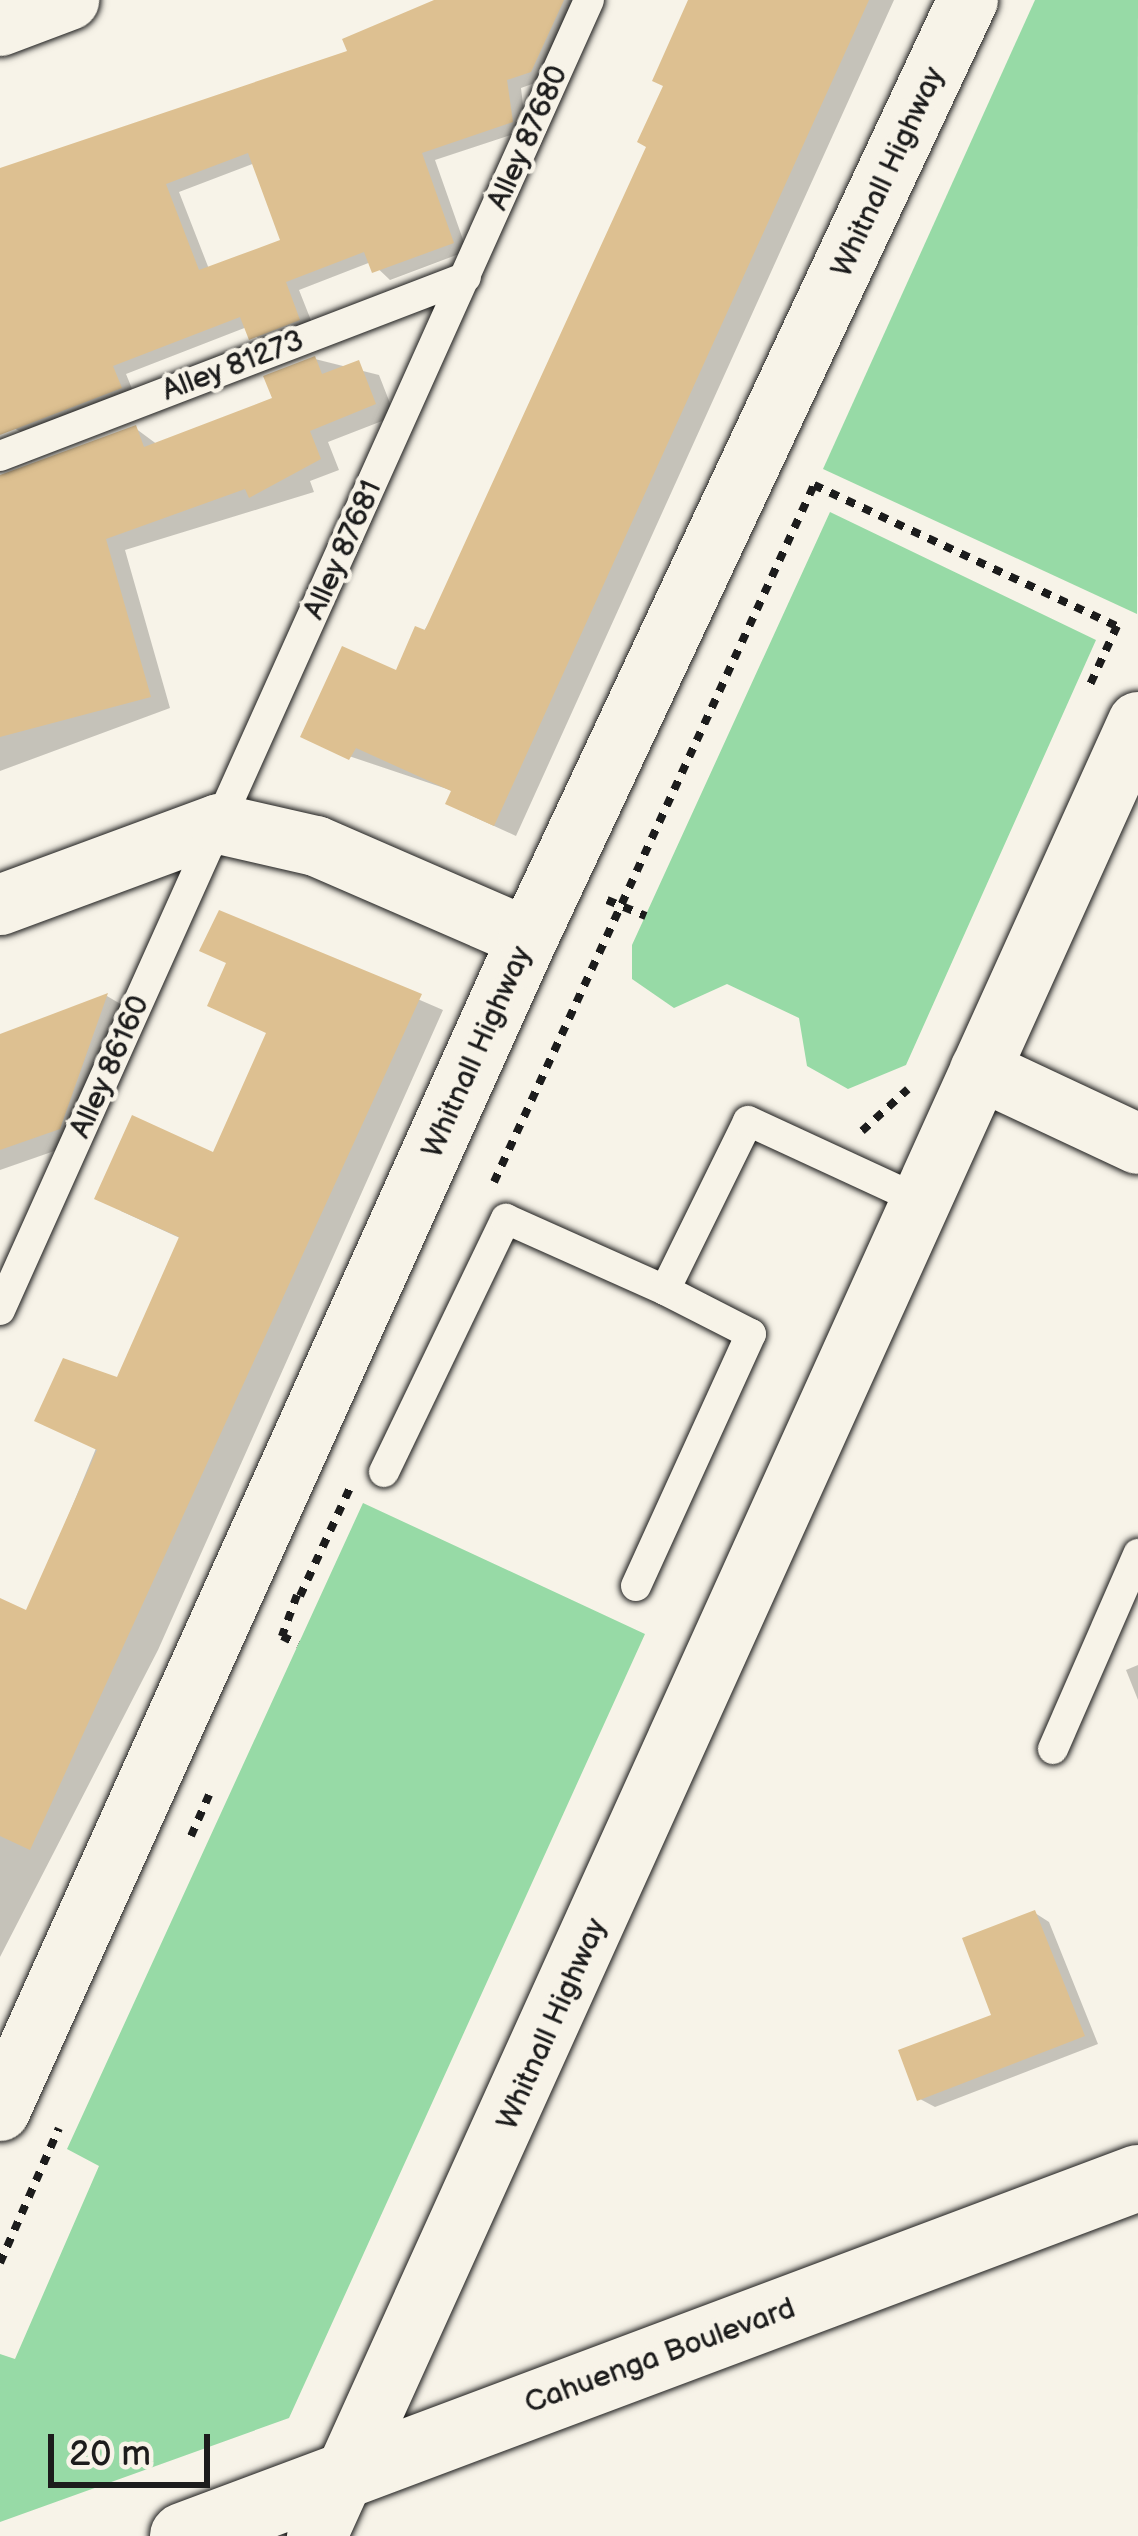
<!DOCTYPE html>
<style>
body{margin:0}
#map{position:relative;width:1138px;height:2536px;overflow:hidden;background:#f7f3e8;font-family:"Balsamiq Sans",sans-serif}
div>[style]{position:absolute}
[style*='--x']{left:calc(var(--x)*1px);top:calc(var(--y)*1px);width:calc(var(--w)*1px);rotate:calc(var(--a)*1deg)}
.green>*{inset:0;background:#97daa6}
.shadow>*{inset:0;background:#0003}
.building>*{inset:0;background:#ddc091}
.path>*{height:8px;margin-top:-4px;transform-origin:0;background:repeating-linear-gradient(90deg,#1c1c1c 0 9px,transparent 0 18px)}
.roads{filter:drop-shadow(0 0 3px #1c1c1c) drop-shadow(0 0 3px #1c1c1c)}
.lane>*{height:30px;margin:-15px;padding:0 15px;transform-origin:15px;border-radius:15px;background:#f7f3e8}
.street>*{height:60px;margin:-30px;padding:0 30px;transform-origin:30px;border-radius:30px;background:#f7f3e8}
.secondary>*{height:66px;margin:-33px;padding:0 33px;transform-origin:33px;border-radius:33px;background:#f7f3e8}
span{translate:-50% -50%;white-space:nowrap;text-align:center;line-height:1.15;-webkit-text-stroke:9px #f7f3e8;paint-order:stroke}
.street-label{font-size:30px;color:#1c1c1c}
.scale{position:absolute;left:48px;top:2434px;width:162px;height:54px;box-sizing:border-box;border:6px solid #1c1c1c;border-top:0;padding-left:15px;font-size:36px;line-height:42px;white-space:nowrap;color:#1c1c1c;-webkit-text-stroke:9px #f7f3e8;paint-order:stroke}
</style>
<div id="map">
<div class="green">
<i style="clip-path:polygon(1035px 0,1138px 0,1137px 614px,823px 469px)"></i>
<i style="clip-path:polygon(830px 512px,1096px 640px,906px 1065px,848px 1089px,807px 1066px,799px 1018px,727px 984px,674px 1008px,632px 979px,632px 945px)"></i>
<i style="clip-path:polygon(363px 1503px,645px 1634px,289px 2418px,0 2522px,0 2354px,15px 2359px,99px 2166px,67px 2149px)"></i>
</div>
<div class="shadow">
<i style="clip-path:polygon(evenodd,445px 0,575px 0,546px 79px,521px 88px,526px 130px,435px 160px,467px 251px,390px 280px,371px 262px,299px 290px,314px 328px,266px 346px,247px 327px,126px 374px,135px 396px,29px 437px,14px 428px,0 392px,0 180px,351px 53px,445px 0,255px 163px,284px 242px,209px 269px,179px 192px,255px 163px)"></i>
<i style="clip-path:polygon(692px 0,894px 0,516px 836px,470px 815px,453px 791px,325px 748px,397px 674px,447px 594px,650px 146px)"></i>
<i style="clip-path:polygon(315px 359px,379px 375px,395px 416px,328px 442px,339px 470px,310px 481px,314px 492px,125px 550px,170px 708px,0 771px,0 491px,135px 428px,158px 445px,275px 400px)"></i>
<i style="clip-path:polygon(221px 914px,443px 1010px,158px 1650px,0 1957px,0 1601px,28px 1614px,182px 1239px,121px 1211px,215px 1156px,269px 1034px,229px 965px)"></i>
<i style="clip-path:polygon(107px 996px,129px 1009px,83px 1141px,0 1170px,0 1037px)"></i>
<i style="clip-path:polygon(1138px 1665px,1138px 1700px,1126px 1670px)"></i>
<i style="clip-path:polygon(1035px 1913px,1049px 1922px,1098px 2044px,935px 2107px,920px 2099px,995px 2016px)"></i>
</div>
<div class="building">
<i style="clip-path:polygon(evenodd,434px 0,564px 0,531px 72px,507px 80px,513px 122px,422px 153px,454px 243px,372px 273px,364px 252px,286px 282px,300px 320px,249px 340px,240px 317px,113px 366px,122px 388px,0 435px,0 168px,347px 51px,342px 39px,434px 0,248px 153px,280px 240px,199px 270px,166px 184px,248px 153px)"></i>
<i style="clip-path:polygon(688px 0,869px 0,494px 826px,445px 804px,451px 791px,356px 748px,349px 760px,300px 737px,342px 646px,396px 670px,415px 626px,425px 630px,646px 147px,637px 142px,663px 86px,652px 81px)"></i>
<i style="clip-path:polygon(315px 356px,322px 374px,359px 360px,376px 404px,310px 431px,321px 459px,249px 498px,245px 489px,106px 539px,151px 697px,0 737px,0 475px,136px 425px,144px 447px,272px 398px,263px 376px)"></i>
<i style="clip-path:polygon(219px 910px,422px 994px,30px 1850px,0 1836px,0 1598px,26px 1610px,97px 1450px,34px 1421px,63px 1358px,117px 1377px,179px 1237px,94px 1199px,132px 1115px,213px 1152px,266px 1033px,207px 1006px,226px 963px,199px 951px)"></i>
<i style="clip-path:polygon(108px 993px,60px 1129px,0 1150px,0 1034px)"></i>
<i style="clip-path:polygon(1035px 1910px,1085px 2036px,917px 2101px,898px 2050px,991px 2015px,962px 1938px)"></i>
</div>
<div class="path">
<i style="--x:607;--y:900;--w:42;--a:22.3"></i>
<i style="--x:862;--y:1131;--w:62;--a:-42.4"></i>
<i style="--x:494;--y:1182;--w:767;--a:-65.34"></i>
<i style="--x:814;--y:485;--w:334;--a:25"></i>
<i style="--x:1117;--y:626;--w:67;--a:114.7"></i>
<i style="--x:297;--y:1595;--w:44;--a:110.1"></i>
<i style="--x:282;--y:1636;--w:18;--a:27"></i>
<i style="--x:300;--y:1596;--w:119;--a:-65.2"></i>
<i style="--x:191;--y:1836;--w:45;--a:-66.3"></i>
<i style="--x:0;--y:2263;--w:147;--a:-66.4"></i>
</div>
<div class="roads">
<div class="lane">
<i style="--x:0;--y:456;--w:499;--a:-21"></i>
<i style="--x:0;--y:1310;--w:1436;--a:-65.79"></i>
<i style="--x:384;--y:1472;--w:281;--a:-64.3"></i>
<i style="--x:506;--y:1219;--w:174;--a:24.1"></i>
<i style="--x:636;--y:1586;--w:277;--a:-65.5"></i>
<i style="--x:751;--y:1334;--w:97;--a:-152.9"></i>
<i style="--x:665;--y:1290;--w:188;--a:-63.8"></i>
<i style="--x:748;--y:1121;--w:191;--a:24.8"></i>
<i style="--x:1053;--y:1749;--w:213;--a:-66.4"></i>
</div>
<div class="street">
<i style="--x:0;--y:26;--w:74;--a:-20.6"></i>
<i style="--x:0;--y:905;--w:233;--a:-20.3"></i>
<i style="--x:219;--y:824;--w:99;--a:12.8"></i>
<i style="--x:316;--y:846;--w:231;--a:23.5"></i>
<i style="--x:980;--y:1070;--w:174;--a:25.1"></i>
<i style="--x:0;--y:2111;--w:1286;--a:-65.77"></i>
<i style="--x:528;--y:938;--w:1036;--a:-64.87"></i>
<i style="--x:317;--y:2536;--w:1991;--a:-65.65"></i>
</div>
<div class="secondary">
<i style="--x:183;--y:2536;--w:1020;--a:-20.55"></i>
</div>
</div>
<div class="street-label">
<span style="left:528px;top:138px;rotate:-66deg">Alley 87680</span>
<span style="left:888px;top:172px;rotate:-65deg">Whitnall Highway</span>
<span style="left:233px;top:366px;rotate:-21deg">Alley 81273</span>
<span style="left:343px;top:550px;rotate:-66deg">Alley 87681</span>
<span style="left:477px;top:1052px;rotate:-66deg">Whitnall Highway</span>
<span style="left:110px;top:1067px;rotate:-66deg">Alley 86160</span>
<span style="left:552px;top:2024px;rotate:-66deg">Whitnall Highway</span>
<span style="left:660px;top:2356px;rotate:-20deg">Cahuenga Boulevard</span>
</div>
<div class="scale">20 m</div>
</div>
